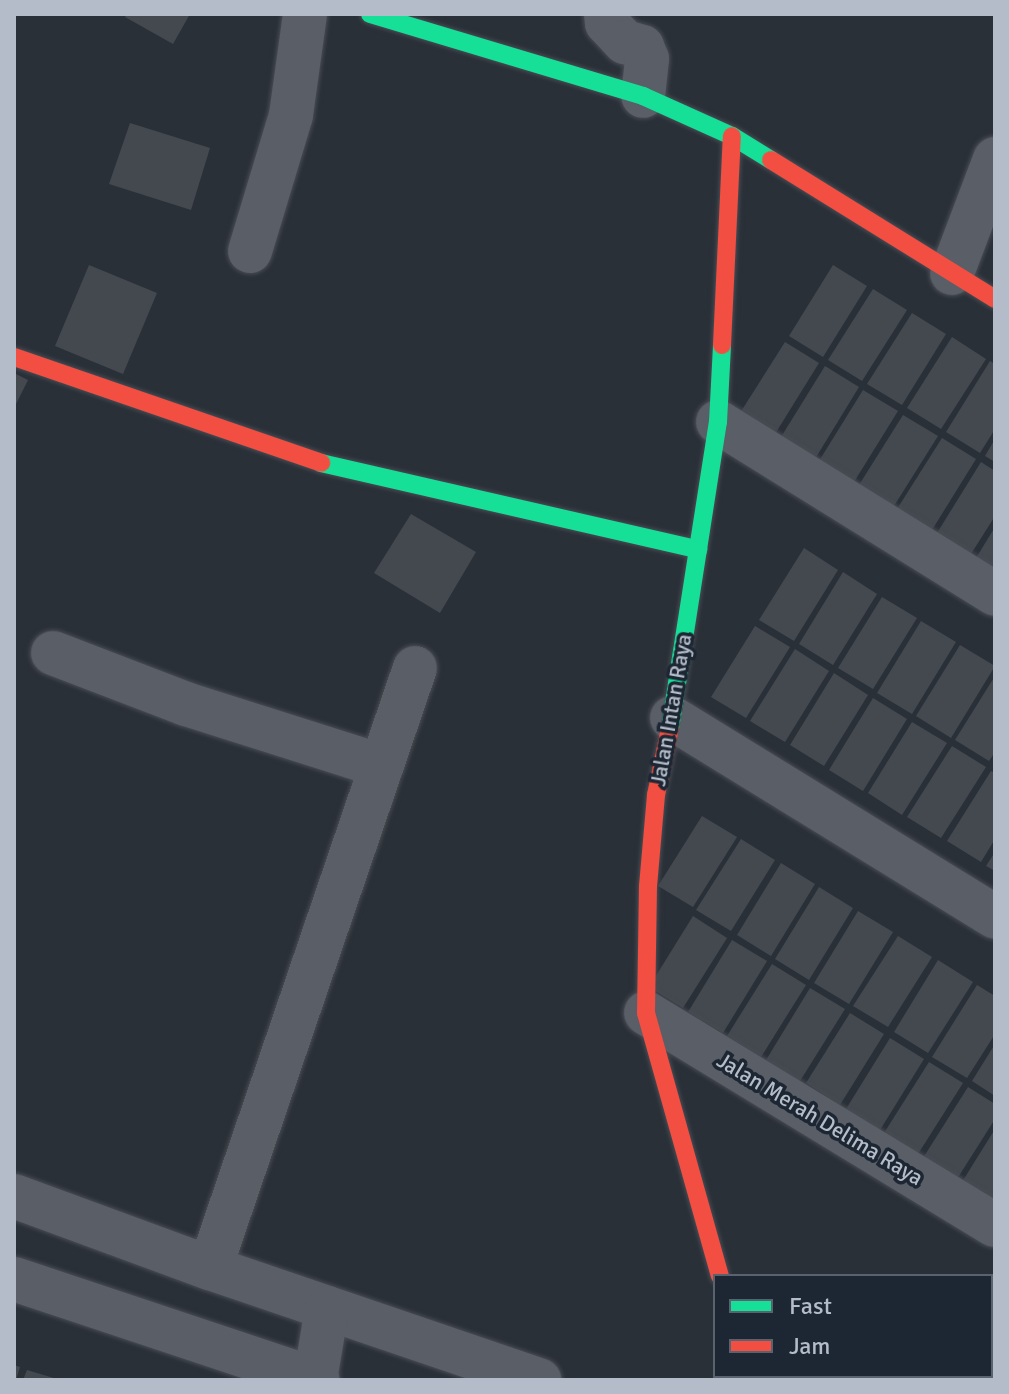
<!DOCTYPE html>
<style>
body{margin:0}
#map{position:relative;width:1009px;height:1394px;overflow:hidden;background:#2a3038;font-family:Signika,sans-serif}
div>[style]{position:absolute}
[style*='--x']{left:calc(var(--x)*1px);top:calc(var(--y)*1px);width:calc(var(--w)*1px);rotate:calc(var(--a)*1deg)}
.building>*{inset:0;background:#444950}
.roads{filter:drop-shadow(0 0 2px #484c53) drop-shadow(0 0 2px #484c53)}
.street>*{height:44px;margin:-22px;padding:0 22px;transform-origin:22px;border-radius:22px;background:#5a5e66}
.fast>*{height:18px;margin:-9px;padding:0 9px;transform-origin:9px;border-radius:9px;background:#16e098}
.jam>*{height:18px;margin:-9px;padding:0 9px;transform-origin:9px;border-radius:9px;background:#f24e42}
span{translate:-50% -50%;white-space:nowrap;text-align:center;line-height:1.15;-webkit-text-stroke:7px #1d2633;paint-order:stroke}
.street-label{font-size:22px;color:#b4bcc9}
.frame{position:absolute;inset:0;border:16px solid #b4bcc9;pointer-events:none}
.legend{position:absolute;left:713px;top:1274px;width:280px;height:104px;box-sizing:border-box;background:#1d2633;border:2px solid #59626f;margin:0;padding:10px 14px;list-style:none;font-size:24px;color:#b4bcc9}
.legend li{display:flex;align-items:center;gap:16px;height:40px}
.legend b{width:40px;border:2px solid #59626f}
</style>
<div id="map">
<div class="building">
<i style="clip-path:polygon(127px 14px,190px 14px,173px 44px,125px 17px)"></i>
<i style="clip-path:polygon(130px 123px,210px 148px,191px 210px,109px 184px)"></i>
<i style="clip-path:polygon(89px 265px,157px 293px,123px 374px,55px 346px)"></i>
<i style="clip-path:polygon(833px 265px,867px 286px,823px 357px,789px 336px)"></i>
<i style="clip-path:polygon(873px 289px,907px 310px,862px 381px,828px 360px)"></i>
<i style="clip-path:polygon(912px 313px,946px 334px,902px 405px,867px 384px)"></i>
<i style="clip-path:polygon(952px 337px,986px 359px,941px 429px,907px 408px)"></i>
<i style="clip-path:polygon(785px 342px,819px 363px,775px 434px,740px 413px)"></i>
<i style="clip-path:polygon(990px 361px,995px 364px,995px 429px,980px 453px,946px 432px)"></i>
<i style="clip-path:polygon(825px 366px,859px 387px,815px 459px,781px 437px)"></i>
<i style="clip-path:polygon(14px 373px,28px 380px,14px 408px)"></i>
<i style="clip-path:polygon(863px 390px,898px 411px,854px 482px,819px 461px)"></i>
<i style="clip-path:polygon(903px 415px,938px 436px,894px 506px,859px 485px)"></i>
<i style="clip-path:polygon(942px 438px,976px 459px,932px 530px,897px 509px)"></i>
<i style="clip-path:polygon(995px 439px,995px 462px,985px 456px)"></i>
<i style="clip-path:polygon(981px 462px,995px 471px,995px 516px,971px 554px,937px 533px)"></i>
<i style="clip-path:polygon(411px 514px,476px 552px,440px 613px,374px 573px)"></i>
<i style="clip-path:polygon(995px 527px,995px 569px,976px 558px)"></i>
<i style="clip-path:polygon(804px 548px,838px 570px,794px 641px,759px 620px)"></i>
<i style="clip-path:polygon(843px 572px,877px 594px,833px 665px,799px 644px)"></i>
<i style="clip-path:polygon(882px 597px,917px 618px,873px 689px,838px 668px)"></i>
<i style="clip-path:polygon(921px 621px,956px 642px,912px 714px,877px 693px)"></i>
<i style="clip-path:polygon(755px 626px,790px 647px,746px 718px,711px 697px)"></i>
<i style="clip-path:polygon(960px 645px,995px 666px,951px 738px,916px 716px)"></i>
<i style="clip-path:polygon(795px 649px,829px 671px,785px 742px,750px 721px)"></i>
<i style="clip-path:polygon(834px 673px,868px 695px,824px 766px,790px 745px)"></i>
<i style="clip-path:polygon(995px 676px,995px 752px,989px 761px,955px 740px)"></i>
<i style="clip-path:polygon(873px 698px,907px 719px,863px 791px,829px 770px)"></i>
<i style="clip-path:polygon(912px 722px,947px 743px,902px 815px,868px 793px)"></i>
<i style="clip-path:polygon(952px 746px,986px 767px,941px 838px,907px 817px)"></i>
<i style="clip-path:polygon(991px 771px,995px 773px,995px 839px,981px 862px,947px 841px)"></i>
<i style="clip-path:polygon(702px 816px,737px 837px,693px 907px,658px 886px)"></i>
<i style="clip-path:polygon(741px 839px,775px 860px,731px 931px,696px 910px)"></i>
<i style="clip-path:polygon(995px 852px,995px 871px,986px 866px)"></i>
<i style="clip-path:polygon(781px 863px,815px 884px,771px 956px,737px 935px)"></i>
<i style="clip-path:polygon(819px 887px,853px 908px,809px 980px,775px 959px)"></i>
<i style="clip-path:polygon(858px 911px,893px 932px,849px 1004px,814px 983px)"></i>
<i style="clip-path:polygon(693px 916px,727px 938px,683px 1008px,649px 987px)"></i>
<i style="clip-path:polygon(898px 936px,932px 957px,888px 1027px,853px 1006px)"></i>
<i style="clip-path:polygon(732px 940px,767px 961px,723px 1033px,688px 1012px)"></i>
<i style="clip-path:polygon(938px 960px,973px 982px,928px 1053px,894px 1032px)"></i>
<i style="clip-path:polygon(772px 964px,806px 985px,761px 1057px,727px 1036px)"></i>
<i style="clip-path:polygon(977px 985px,995px 996px,995px 1034px,967px 1078px,932px 1057px)"></i>
<i style="clip-path:polygon(810px 988px,845px 1009px,800px 1081px,766px 1060px)"></i>
<i style="clip-path:polygon(850px 1013px,884px 1034px,840px 1105px,806px 1083px)"></i>
<i style="clip-path:polygon(890px 1038px,924px 1059px,880px 1130px,846px 1109px)"></i>
<i style="clip-path:polygon(995px 1044px,995px 1096px,972px 1081px)"></i>
<i style="clip-path:polygon(929px 1062px,963px 1083px,918px 1154px,884px 1133px)"></i>
<i style="clip-path:polygon(968px 1087px,995px 1104px,995px 1119px,957px 1179px,923px 1158px)"></i>
<i style="clip-path:polygon(995px 1129px,995px 1203px,962px 1182px)"></i>
<i style="clip-path:polygon(14px 1365px,20px 1367px,16px 1380px,14px 1380px)"></i>
<i style="clip-path:polygon(27px 1370px,57px 1379px,57px 1380px,23px 1380px)"></i>
</div>
<div class="roads">
<div class="street">
<i style="--x:606;--y:14;--w:9;--a:84"></i>
<i style="--x:607;--y:23;--w:26;--a:47"></i>
<i style="--x:625;--y:42;--w:18;--a:16"></i>
<i style="--x:642;--y:47;--w:13;--a:67"></i>
<i style="--x:647;--y:59;--w:37;--a:96"></i>
<i style="--x:250;--y:251;--w:142;--a:-73.2"></i>
<i style="--x:291;--y:115;--w:102;--a:-82.1"></i>
<i style="--x:952;--y:273;--w:122;--a:-69.3"></i>
<i style="--x:718;--y:422;--w:326;--a:31.8"></i>
<i style="--x:53;--y:653;--w:142;--a:21"></i>
<i style="--x:186;--y:704;--w:205;--a:17.6"></i>
<i style="--x:672;--y:718;--w:379;--a:31.6"></i>
<i style="--x:646;--y:1013;--w:408;--a:31.3"></i>
<i style="--x:14;--y:1196;--w:209;--a:20.2"></i>
<i style="--x:210;--y:1268;--w:348;--a:18.8"></i>
<i style="--x:210;--y:1268;--w:634;--a:-71.14"></i>
<i style="--x:14;--y:1279;--w:320;--a:18.4"></i>
<i style="--x:748;--y:1376;--w:4;--a:76"></i>
<i style="--x:315;--y:1380;--w:73;--a:-80.5"></i>
</div>
<div class="fast">
<i style="--x:370;--y:14;--w:285;--a:16.7"></i>
<i style="--x:643;--y:96;--w:98;--a:24.2"></i>
<i style="--x:732;--y:136;--w:46;--a:31.6"></i>
<i style="--x:321;--y:463;--w:387;--a:12.9"></i>
<i style="--x:670;--y:728;--w:310;--a:-81.1"></i>
<i style="--x:718;--y:422;--w:77;--a:-87"></i>
</div>
<div class="jam">
<i style="--x:771;--y:160;--w:264;--a:31.8"></i>
<i style="--x:722;--y:345;--w:209;--a:-87.3"></i>
<i style="--x:14;--y:357;--w:325;--a:19"></i>
<i style="--x:670;--y:728;--w:68;--a:101.8"></i>
<i style="--x:656;--y:795;--w:91;--a:95"></i>
<i style="--x:648;--y:886;--w:127;--a:90.9"></i>
<i style="--x:646;--y:1013;--w:273;--a:74.3"></i>
</div>
</div>
<div class="street-label">
<span style="left:671px;top:710px;rotate:-80deg">Jalan Intan Raya</span>
<span style="left:820px;top:1119px;rotate:31deg">Jalan Merah Delima Raya</span>
</div>
<div class="frame"></div>
<ul class="legend">
<li><b style="height:10px;background:#16e098"></b>Fast</li>
<li><b style="height:10px;background:#f24e42"></b>Jam</li>
</ul>
</div>
